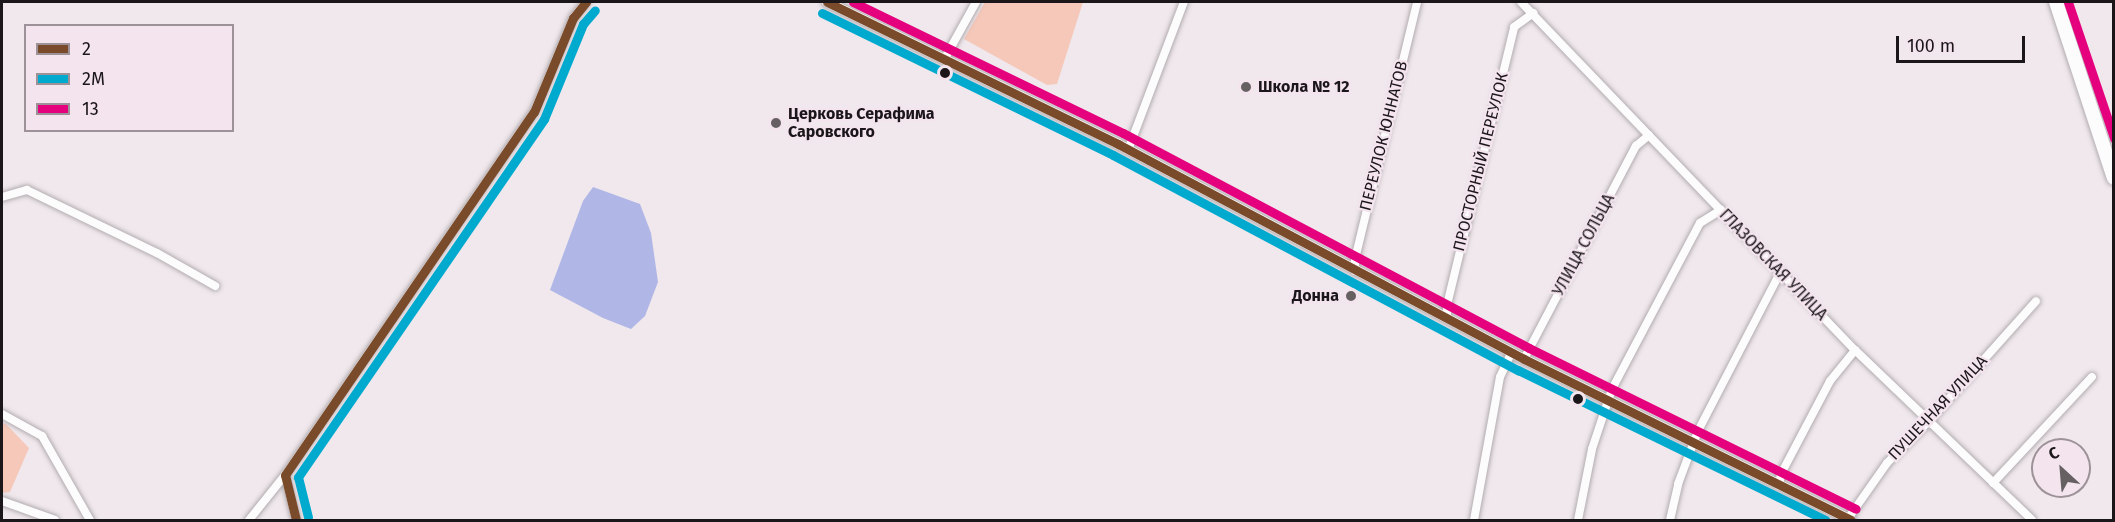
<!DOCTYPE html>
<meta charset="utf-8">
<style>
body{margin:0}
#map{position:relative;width:2115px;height:522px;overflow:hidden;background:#f0e8ec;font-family:"Fira Sans",sans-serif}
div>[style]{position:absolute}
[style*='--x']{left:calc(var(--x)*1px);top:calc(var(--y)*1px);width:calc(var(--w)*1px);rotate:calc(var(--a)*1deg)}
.green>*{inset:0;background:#f5c8b9}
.water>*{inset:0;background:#b0b6e6}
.roads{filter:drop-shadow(0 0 2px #b2acb0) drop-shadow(0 0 2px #b2acb0)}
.minor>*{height:8px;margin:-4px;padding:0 4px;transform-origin:4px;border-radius:4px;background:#fdfcfc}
.tertiary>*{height:10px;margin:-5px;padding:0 5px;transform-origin:5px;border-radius:5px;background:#fdfcfc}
.primary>*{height:14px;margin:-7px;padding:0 7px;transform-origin:7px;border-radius:7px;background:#fdfcfc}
.bus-1>*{height:9px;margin:-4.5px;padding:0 4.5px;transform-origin:4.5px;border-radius:4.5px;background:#7a4b2a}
.bus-2>*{height:9px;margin:-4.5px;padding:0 4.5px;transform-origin:4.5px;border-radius:4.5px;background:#00a9ce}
.bus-3>*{height:9px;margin:-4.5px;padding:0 4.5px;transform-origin:4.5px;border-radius:4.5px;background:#e5007d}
.dots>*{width:16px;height:16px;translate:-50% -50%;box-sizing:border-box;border:3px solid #f3e4ed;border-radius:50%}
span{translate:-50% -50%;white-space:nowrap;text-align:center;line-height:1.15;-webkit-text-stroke:4.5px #f3e4ed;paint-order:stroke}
.poi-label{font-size:16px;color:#1b1619;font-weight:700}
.left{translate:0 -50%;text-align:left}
.right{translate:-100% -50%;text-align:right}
.street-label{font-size:16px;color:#1b1619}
.frame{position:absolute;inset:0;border:3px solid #1b1619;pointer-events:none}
.legend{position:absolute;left:24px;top:24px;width:210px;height:108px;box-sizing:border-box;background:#f3e4ed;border:2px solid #9d9298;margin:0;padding:8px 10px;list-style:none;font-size:18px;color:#1b1619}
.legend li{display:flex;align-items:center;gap:12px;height:30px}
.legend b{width:30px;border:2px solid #9d9298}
.north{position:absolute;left:2031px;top:438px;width:60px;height:60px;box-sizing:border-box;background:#f3e4ed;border:2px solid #9d9298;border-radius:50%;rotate:334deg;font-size:16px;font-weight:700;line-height:24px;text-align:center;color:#1b1619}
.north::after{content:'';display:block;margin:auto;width:21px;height:27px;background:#666063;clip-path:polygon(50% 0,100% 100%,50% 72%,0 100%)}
.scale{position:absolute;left:1896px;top:36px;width:129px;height:27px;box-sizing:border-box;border:3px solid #1b1619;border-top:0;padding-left:8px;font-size:18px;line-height:21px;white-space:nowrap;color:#1b1619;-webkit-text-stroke:4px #f3e4ed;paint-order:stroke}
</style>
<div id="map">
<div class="green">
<i style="clip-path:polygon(985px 2px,1083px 2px,1057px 84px,1047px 85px,964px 39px)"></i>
<i style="clip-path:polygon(2px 423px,6px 424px,29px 448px,10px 492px,2px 493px)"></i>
</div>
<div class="water">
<i style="clip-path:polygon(593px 187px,640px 204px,651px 233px,658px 282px,645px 316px,631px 329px,603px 318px,550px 290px,583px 201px)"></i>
</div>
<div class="roads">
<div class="minor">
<i style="--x:1521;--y:2;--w:482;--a:46.2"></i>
<i style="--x:1855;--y:350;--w:245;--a:43.8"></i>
<i style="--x:945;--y:58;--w:64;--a:-61"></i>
<i style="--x:1128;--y:150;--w:158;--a:-69.3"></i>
<i style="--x:2;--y:197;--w:26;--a:-16"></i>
<i style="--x:27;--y:190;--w:144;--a:25.9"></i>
<i style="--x:157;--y:253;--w:67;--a:29.6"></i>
<i style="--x:1355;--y:271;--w:12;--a:-90"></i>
<i style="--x:1355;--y:259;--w:264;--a:-76.4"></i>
<i style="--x:1447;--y:319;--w:14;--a:-90"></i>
<i style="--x:1447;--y:305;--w:286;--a:-76.4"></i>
<i style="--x:1514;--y:27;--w:24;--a:-36"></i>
<i style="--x:1524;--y:359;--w:241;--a:-62.3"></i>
<i style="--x:1636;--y:146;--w:17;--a:-40"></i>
<i style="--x:2;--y:414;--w:46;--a:28.8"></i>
<i style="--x:42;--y:436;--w:97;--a:60.3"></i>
<i style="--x:285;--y:475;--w:46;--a:76.3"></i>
<i style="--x:1993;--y:483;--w:145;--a:-47"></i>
<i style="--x:1779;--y:486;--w:12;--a:-81"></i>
<i style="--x:1781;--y:474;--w:105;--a:-62.2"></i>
<i style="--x:1830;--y:381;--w:40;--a:-51"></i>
<i style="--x:2;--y:501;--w:56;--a:19.7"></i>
<i style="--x:249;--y:520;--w:58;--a:-51.3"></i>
<i style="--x:285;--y:475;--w:440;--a:-55.6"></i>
<i style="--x:534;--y:112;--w:102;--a:-67.5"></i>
<i style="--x:573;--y:18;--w:21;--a:-51"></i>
<i style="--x:1474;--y:520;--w:145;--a:-79.7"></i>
<i style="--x:1500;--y:377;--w:26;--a:-65"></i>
<i style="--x:1578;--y:520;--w:72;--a:-78.8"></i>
<i style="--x:1592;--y:449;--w:63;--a:-71.6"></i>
<i style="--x:1612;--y:389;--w:188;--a:-62.1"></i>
<i style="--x:1700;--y:223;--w:25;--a:-32"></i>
<i style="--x:1670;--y:520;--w:37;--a:-77"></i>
<i style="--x:1678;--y:484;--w:57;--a:-69.3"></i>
<i style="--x:1698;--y:431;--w:178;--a:-62.6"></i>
<i style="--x:1847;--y:520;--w:70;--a:-54.9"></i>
<i style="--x:1887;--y:463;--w:58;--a:-45"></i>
<i style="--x:1928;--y:422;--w:162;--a:-48.2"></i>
</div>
<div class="tertiary">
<i style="--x:827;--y:2;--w:324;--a:26"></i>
<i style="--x:1118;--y:144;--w:459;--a:27.9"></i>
<i style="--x:1524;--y:359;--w:364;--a:26.2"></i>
</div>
<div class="primary">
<i style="--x:2056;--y:2;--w:185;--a:71.8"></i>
</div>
</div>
<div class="bus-1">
<i style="--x:827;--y:2;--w:324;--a:26"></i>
<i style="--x:1118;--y:144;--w:459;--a:27.9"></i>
<i style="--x:1524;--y:359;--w:364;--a:26.2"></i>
<i style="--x:296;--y:520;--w:46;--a:-103.7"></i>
<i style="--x:285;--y:475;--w:440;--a:-55.6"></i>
<i style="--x:534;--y:112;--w:102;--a:-67.5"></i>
<i style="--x:573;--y:18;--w:21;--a:-51"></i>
</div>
<div class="bus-2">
<i style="--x:822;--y:13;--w:324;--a:26"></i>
<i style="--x:1113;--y:155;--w:459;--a:28"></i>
<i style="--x:1518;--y:370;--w:342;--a:26"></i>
<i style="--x:308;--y:517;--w:41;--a:-104"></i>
<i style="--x:298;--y:477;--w:434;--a:-55.5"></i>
<i style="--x:544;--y:119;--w:103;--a:-67.7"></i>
<i style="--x:583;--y:24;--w:18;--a:-49"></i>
</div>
<div class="bus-3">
<i style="--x:853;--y:2;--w:300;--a:25.9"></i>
<i style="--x:1123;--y:133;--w:459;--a:27.9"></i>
<i style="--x:1529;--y:348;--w:364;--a:26.2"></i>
<i style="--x:2068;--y:2;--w:144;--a:71.3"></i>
</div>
<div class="dots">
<i style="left:945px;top:73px;background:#1b1619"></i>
<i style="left:1246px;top:87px;background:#666063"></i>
<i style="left:776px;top:123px;background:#666063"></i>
<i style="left:1351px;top:296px;background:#666063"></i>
<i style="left:1578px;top:399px;background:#1b1619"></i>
</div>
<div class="poi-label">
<span class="left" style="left:1258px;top:87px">Школа № 12</span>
<span class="left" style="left:788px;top:123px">Церковь Серафима<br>Саровского</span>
<span class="right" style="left:1339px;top:296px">Донна</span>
</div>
<div class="street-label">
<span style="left:1384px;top:136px;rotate:-76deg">ПЕРЕУЛОК ЮННАТОВ</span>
<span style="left:1481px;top:162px;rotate:-76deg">ПРОСТОРНЫЙ ПЕРЕУЛОК</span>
<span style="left:1584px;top:245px;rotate:-62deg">УЛИЦА СОЛЬЦА</span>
<span style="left:1773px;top:265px;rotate:46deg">ГЛАЗОВСКАЯ УЛИЦА</span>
<span style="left:1938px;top:408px;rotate:-47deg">ПУШЕЧНАЯ УЛИЦА</span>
</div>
<div class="frame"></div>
<ul class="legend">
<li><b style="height:8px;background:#7a4b2a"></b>2</li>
<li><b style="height:8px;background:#00a9ce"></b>2М</li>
<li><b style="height:8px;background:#e5007d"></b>13</li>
</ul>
<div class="north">С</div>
<div class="scale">100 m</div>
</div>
